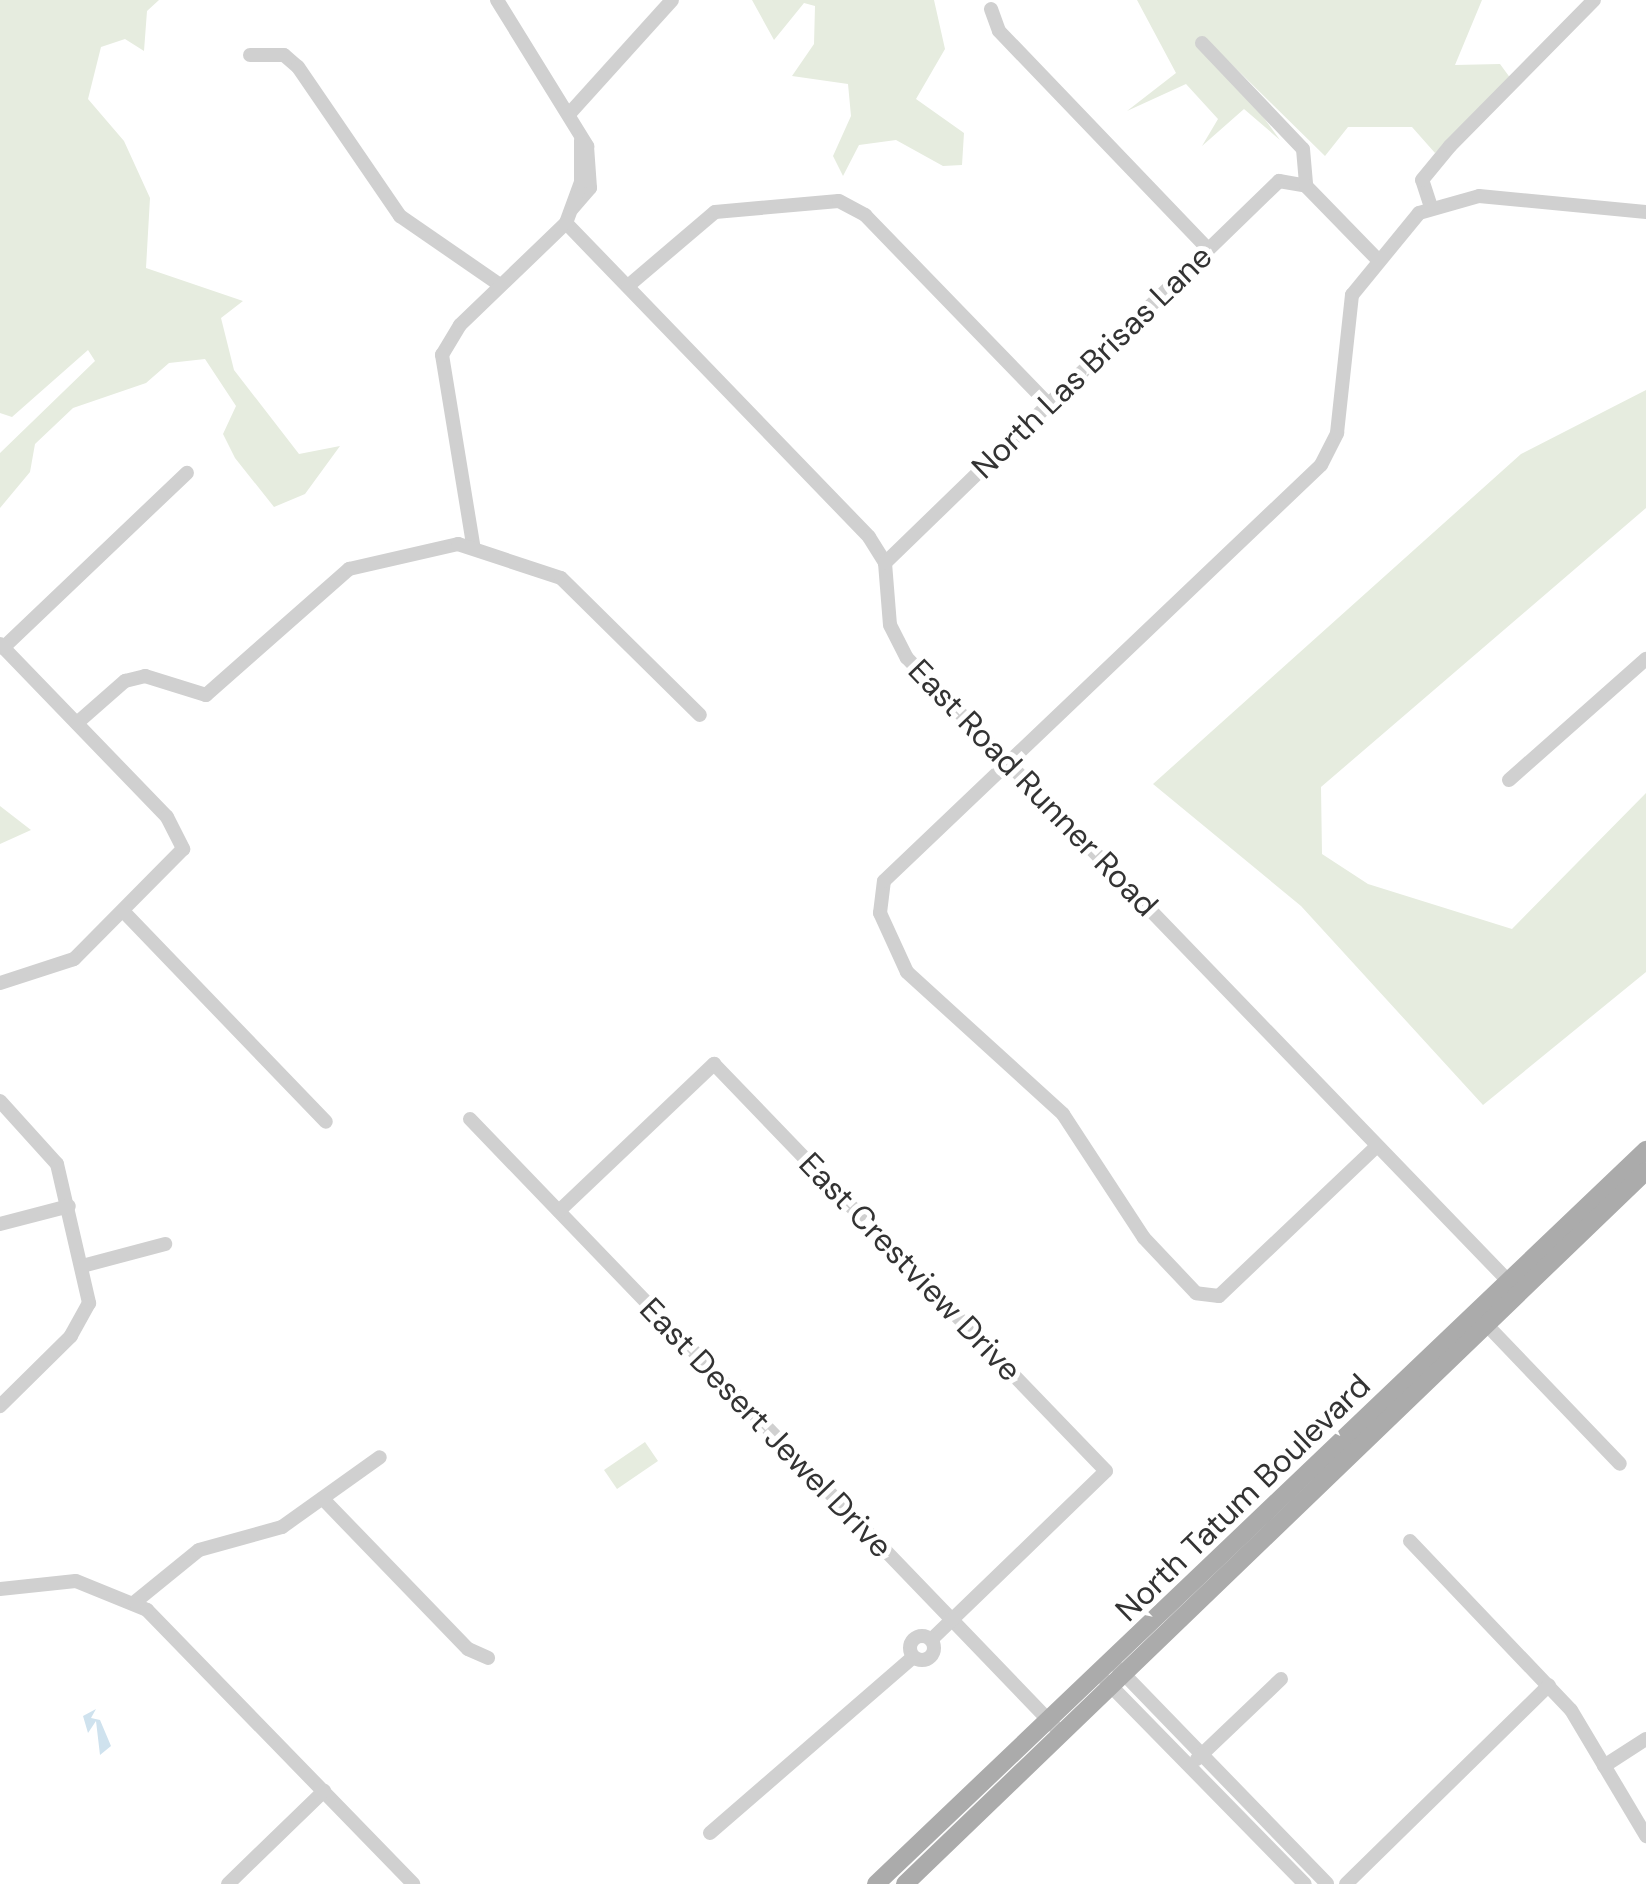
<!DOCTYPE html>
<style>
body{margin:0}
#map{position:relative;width:1646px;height:1884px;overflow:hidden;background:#fff;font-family:"DM Sans",sans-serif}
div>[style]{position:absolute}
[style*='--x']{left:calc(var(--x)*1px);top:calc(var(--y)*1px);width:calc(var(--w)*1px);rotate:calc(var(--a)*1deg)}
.green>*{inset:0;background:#e6ecdf}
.water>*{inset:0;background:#cfe2ee}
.minor>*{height:14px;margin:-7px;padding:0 7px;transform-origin:7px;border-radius:7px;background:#d0d0d0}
.minor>.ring{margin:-7px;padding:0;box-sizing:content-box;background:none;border:14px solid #d0d0d0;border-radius:50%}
.major>*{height:18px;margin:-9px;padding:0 9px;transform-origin:9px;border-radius:9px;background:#ababab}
span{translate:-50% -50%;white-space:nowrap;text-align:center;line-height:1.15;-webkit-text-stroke:10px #fff;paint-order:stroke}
.street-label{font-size:32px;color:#333}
</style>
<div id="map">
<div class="green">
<i style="clip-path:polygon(0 0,159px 0,147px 11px,144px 51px,125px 39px,101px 47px,88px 99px,124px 141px,150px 198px,146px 268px,243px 301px,221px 318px,234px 370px,299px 454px,340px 446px,305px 494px,274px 507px,235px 458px,223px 434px,236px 406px,205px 359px,169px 363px,146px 383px,73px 408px,35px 444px,30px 472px,0 508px,0 453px,95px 361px,88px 350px,12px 417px,0 413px)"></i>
<i style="clip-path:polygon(752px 0,934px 0,945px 49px,916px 99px,964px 133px,962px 165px,943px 166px,896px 140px,859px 145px,843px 176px,833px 156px,851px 116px,848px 84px,792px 76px,814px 44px,815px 6px,804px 3px,774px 40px)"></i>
<i style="clip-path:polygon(1137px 0,1482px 0,1455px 65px,1500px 64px,1511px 79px,1435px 153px,1412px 127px,1348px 127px,1325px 156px,1206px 39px,1280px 140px,1244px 109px,1202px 146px,1218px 119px,1186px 84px,1127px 111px,1176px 73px)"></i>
<i style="clip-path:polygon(1646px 390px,1646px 508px,1321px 787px,1322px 854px,1368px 884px,1512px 929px,1646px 793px,1646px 972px,1483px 1105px,1301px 906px,1153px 784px,1521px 454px)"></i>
<i style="clip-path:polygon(0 806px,31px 830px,0 844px)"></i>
<i style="clip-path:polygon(645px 1442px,658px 1461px,617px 1489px,604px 1470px)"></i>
</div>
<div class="water">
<i style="clip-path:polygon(96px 1709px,91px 1718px,100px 1720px,111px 1746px,100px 1755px,96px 1721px,88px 1733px,83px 1716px)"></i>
</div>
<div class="minor">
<i style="--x:497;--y:0;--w:172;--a:58.3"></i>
<i style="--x:587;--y:146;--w:42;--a:85.9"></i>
<i style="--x:590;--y:188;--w:28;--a:131"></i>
<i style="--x:991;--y:9;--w:23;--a:70"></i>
<i style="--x:999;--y:31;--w:302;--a:46.2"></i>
<i style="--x:1202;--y:43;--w:146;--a:46.4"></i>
<i style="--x:1303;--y:149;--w:37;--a:85"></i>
<i style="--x:250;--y:55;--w:34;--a:0"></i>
<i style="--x:284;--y:55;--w:18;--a:41"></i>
<i style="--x:298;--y:67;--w:181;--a:55.6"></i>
<i style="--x:400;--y:216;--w:121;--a:34.6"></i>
<i style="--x:570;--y:113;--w:152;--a:-47.9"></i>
<i style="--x:1430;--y:204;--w:25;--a:-108"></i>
<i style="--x:1422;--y:180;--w:44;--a:-50.5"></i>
<i style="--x:1450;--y:146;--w:205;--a:-45.4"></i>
<i style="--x:566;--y:223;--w:436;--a:46"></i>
<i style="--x:869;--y:537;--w:31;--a:58"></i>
<i style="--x:885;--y:563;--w:62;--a:85.4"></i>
<i style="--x:890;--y:625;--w:37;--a:63"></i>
<i style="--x:907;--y:658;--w:873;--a:46.02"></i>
<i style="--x:628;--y:286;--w:114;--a:-40.4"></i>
<i style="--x:715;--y:212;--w:124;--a:-5.1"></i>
<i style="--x:839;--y:201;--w:30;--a:28"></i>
<i style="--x:865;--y:215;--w:263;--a:45.9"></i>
<i style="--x:473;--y:544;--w:192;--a:-99.3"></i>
<i style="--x:442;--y:355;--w:35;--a:-59"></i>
<i style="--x:460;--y:325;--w:147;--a:-43.9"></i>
<i style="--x:566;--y:223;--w:44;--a:-69.9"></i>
<i style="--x:581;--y:182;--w:42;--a:-90"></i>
<i style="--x:885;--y:563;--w:549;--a:-44.11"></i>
<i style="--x:1279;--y:181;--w:27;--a:10"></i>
<i style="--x:1306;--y:186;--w:99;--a:45.8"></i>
<i style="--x:0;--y:644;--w:240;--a:46"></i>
<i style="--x:167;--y:817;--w:36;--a:63"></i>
<i style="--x:183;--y:849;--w:155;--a:134.7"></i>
<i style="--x:74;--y:959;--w:78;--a:162"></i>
<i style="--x:3;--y:648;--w:254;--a:-43.6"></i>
<i style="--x:77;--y:723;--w:64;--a:-41.2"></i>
<i style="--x:125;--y:681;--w:21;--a:-14"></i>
<i style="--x:145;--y:676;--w:64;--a:17.3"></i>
<i style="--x:206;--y:695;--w:191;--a:-41.4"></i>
<i style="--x:349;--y:569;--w:112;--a:-12.9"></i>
<i style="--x:458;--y:544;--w:108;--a:18.3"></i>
<i style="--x:561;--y:578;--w:195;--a:44.6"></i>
<i style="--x:1509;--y:780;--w:183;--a:-41.5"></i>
<i style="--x:124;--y:912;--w:291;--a:46.1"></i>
<i style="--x:0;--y:1101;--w:85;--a:47.9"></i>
<i style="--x:57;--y:1164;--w:143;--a:77"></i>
<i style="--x:89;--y:1303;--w:38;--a:119"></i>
<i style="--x:71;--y:1336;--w:100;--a:135.4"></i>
<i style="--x:470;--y:1119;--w:844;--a:46.1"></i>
<i style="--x:1377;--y:1146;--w:218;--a:136.5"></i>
<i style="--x:1219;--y:1296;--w:23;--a:-173"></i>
<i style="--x:1196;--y:1293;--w:76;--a:-133.4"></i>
<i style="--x:1144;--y:1238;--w:148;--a:-123.2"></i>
<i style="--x:1063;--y:1114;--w:211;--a:-137.7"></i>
<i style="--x:907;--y:972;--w:65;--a:-114.6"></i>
<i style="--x:880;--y:913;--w:32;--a:-83"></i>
<i style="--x:884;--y:881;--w:603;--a:-43.59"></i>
<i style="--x:1321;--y:465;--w:36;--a:-63"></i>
<i style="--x:1337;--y:433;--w:139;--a:-83.8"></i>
<i style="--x:1352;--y:295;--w:106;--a:-50.7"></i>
<i style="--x:1419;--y:213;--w:62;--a:-15.8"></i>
<i style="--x:1479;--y:196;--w:168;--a:5.5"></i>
<i style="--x:559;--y:1211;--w:214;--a:-43.5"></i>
<i style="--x:714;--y:1064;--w:565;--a:46.08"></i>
<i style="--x:1106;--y:1471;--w:243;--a:136"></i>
<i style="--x:0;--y:1224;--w:71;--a:-14.6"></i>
<i style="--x:86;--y:1265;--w:82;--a:-14.9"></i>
<i style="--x:1482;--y:1320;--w:199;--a:46.2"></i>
<i style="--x:324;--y:1500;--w:207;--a:46"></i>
<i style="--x:468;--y:1649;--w:22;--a:24"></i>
<i style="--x:1410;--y:1541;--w:233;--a:46.4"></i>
<i style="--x:1571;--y:1710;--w:147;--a:59.2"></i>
<i style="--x:0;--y:1589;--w:76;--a:-6"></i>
<i style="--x:76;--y:1581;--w:77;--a:22.2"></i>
<i style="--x:147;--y:1610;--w:382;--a:45.8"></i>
<i style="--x:135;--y:1602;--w:82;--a:-39.1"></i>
<i style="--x:199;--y:1550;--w:86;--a:-15.5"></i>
<i style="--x:282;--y:1527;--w:120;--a:-35.5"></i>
<i class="ring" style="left:910px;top:1636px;width:10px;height:10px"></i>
<i style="--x:1119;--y:1669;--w:299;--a:45.9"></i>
<i style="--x:1106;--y:1681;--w:284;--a:45.6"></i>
<i style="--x:1197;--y:1759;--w:116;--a:-43.6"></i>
<i style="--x:1604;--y:1766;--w:50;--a:-32.7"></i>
<i style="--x:710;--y:1833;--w:269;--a:-40.9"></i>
<i style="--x:228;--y:1884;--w:134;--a:-44.1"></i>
<i style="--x:1346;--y:1884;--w:284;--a:-44.4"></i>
</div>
<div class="major">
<i style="--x:876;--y:1884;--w:1064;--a:-43.63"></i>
<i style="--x:905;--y:1884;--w:1028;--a:-43.9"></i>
</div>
<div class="street-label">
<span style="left:1092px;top:362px;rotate:-44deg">North Las Brisas Lane</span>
<span style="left:1033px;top:788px;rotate:46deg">East Road Runner Road</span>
<span style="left:910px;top:1267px;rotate:46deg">East Crestview Drive</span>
<span style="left:766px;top:1428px;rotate:46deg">East Desert Jewel Drive</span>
<span style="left:1243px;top:1498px;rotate:-44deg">North Tatum Boulevard</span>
</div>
</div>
